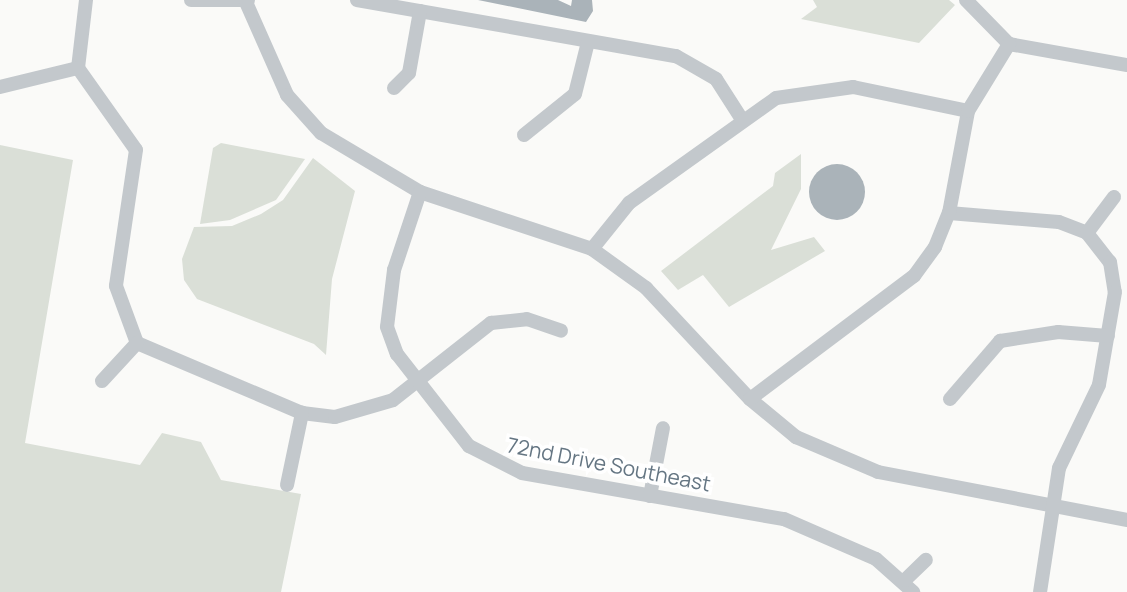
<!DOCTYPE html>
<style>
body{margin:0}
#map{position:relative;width:1127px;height:592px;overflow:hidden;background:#fafaf8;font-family:Manrope,sans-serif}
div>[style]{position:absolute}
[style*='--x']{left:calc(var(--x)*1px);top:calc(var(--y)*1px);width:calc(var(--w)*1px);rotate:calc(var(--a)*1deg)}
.green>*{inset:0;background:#dadfd7}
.building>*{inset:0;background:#aab3b9}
.round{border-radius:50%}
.minor>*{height:14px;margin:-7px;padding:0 7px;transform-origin:7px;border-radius:7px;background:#c3c8cc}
span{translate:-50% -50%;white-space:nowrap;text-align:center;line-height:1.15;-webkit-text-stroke:7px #fff;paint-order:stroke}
.street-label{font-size:21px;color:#657683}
</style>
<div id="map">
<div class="green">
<i style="clip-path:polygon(813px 0,949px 0,955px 5px,919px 43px,801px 19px,817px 7px)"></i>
<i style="clip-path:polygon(221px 143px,305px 159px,276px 200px,230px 220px,200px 224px,213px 148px)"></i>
<i style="clip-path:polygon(0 145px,73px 160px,25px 443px,140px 465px,162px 433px,201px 442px,221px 480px,301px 494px,281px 592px,0 592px)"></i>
<i style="clip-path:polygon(801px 154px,801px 189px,771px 250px,814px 237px,825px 251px,729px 307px,703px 275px,678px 290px,661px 271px,773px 186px,775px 173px)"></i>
<i style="clip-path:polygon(313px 158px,355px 191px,332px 279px,326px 355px,314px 344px,197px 299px,184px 280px,182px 259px,194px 227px,232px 226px,261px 214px,283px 200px)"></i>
</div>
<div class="building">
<i style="clip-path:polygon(478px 0,558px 0,571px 6px,572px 0,592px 0,593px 11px,586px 22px)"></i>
<i class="round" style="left:809px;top:164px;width:56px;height:56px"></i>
</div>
<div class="minor">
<i style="--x:86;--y:0;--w:68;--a:96.7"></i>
<i style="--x:78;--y:68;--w:100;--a:54.7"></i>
<i style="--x:136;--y:150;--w:137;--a:98.4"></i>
<i style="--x:116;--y:286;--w:61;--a:69.8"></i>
<i style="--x:137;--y:343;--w:179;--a:23"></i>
<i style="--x:302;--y:413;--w:33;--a:7"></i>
<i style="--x:335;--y:417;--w:60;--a:-16.3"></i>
<i style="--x:393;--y:400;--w:125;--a:-38.2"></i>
<i style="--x:491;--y:323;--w:36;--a:-6"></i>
<i style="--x:527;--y:319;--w:36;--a:19"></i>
<i style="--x:191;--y:0;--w:57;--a:0"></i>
<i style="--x:245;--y:0;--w:104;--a:66.1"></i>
<i style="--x:287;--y:95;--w:51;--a:48.2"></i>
<i style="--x:321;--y:133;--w:115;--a:30.8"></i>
<i style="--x:420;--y:192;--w:181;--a:18.3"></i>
<i style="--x:592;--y:249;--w:67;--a:35.8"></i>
<i style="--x:646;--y:288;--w:152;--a:46.9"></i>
<i style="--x:750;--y:399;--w:60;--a:39.6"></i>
<i style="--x:796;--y:437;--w:89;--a:23.1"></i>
<i style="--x:878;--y:472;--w:254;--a:10.9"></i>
<i style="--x:357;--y:0;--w:324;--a:10"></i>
<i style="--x:676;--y:56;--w:46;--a:29.9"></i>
<i style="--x:716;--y:79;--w:46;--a:57.3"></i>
<i style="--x:966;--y:0;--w:62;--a:45.7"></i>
<i style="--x:1009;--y:44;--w:120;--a:10.1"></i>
<i style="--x:0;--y:87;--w:80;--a:-13.7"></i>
<i style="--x:394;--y:88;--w:21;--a:-45"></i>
<i style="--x:409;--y:73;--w:63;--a:-79.9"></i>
<i style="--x:524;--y:135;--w:65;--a:-38.8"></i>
<i style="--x:575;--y:94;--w:54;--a:-76"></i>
<i style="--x:420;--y:192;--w:82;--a:108.4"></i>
<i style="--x:394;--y:270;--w:57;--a:97"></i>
<i style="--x:387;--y:327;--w:29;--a:70"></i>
<i style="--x:397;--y:354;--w:117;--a:52"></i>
<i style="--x:469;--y:446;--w:59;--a:27"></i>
<i style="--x:522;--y:473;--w:266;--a:10"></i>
<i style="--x:784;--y:519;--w:100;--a:23.5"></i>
<i style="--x:876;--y:559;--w:50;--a:41.7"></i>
<i style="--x:949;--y:213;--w:110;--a:4.7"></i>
<i style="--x:1059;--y:222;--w:30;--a:21"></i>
<i style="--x:1087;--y:233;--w:37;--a:52"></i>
<i style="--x:1110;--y:262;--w:30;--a:81"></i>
<i style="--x:1115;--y:292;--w:94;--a:99.8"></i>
<i style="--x:1099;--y:385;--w:92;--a:115.7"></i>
<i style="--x:1059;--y:468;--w:125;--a:98.7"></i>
<i style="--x:1087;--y:233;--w:45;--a:-53.1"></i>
<i style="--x:592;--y:249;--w:59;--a:-51.2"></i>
<i style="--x:629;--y:203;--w:181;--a:-35.5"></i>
<i style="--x:776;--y:98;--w:78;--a:-8.1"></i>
<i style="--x:853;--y:87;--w:117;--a:11.8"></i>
<i style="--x:102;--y:381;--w:52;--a:-47.4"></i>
<i style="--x:750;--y:399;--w:205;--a:-36.9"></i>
<i style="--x:914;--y:276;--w:36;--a:-54"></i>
<i style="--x:935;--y:247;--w:37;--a:-68"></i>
<i style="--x:949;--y:213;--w:104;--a:-79.4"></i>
<i style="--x:968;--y:111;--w:79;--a:-58.5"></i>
<i style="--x:950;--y:399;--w:77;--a:-49.2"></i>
<i style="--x:1000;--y:341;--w:59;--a:-8.8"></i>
<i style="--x:1058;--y:332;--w:50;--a:4.6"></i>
<i style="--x:287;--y:485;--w:74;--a:-78.2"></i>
<i style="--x:650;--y:496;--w:69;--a:-79.2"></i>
<i style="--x:905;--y:580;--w:29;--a:-44"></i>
</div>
<div class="street-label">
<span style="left:609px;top:464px;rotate:11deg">72nd Drive Southeast</span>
</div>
</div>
